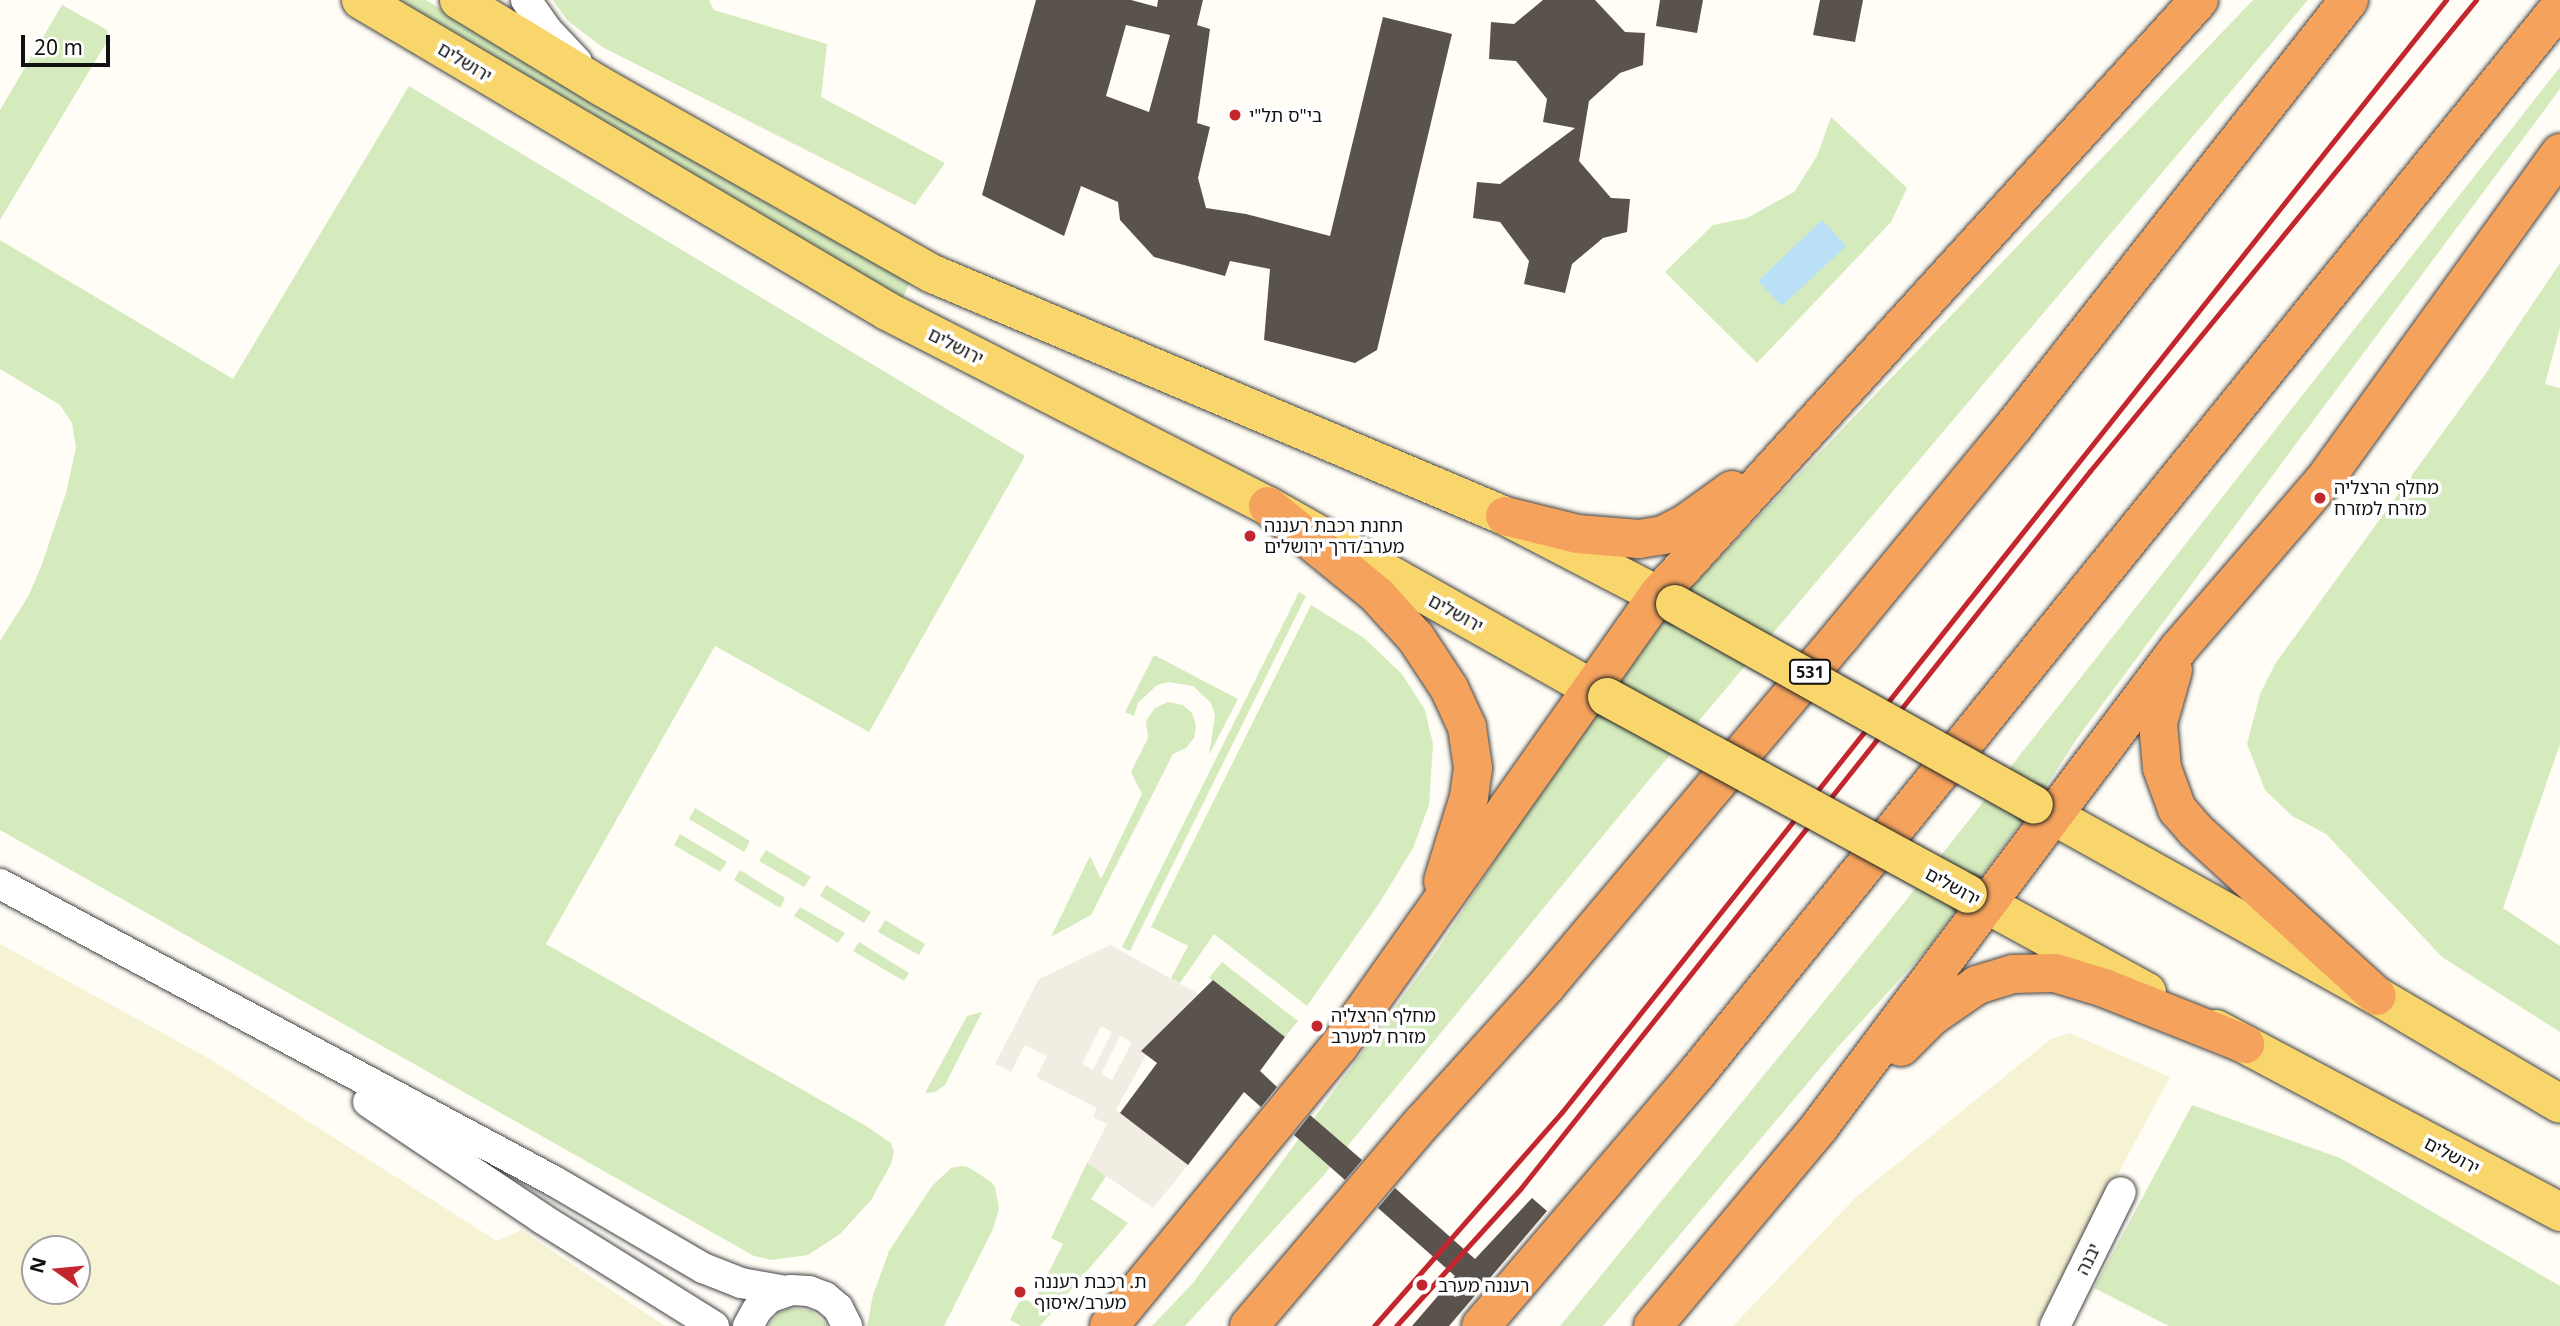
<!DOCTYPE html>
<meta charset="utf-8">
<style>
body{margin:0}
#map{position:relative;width:2560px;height:1326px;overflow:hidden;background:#fffdf5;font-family:Georgia,"Noto Sans Hebrew",serif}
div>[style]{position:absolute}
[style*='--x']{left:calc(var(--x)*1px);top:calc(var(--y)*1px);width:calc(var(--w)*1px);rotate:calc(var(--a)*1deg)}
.farmland>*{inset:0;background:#f6f3d4}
.green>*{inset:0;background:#d5ebbd}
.plaza>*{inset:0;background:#f1ede2}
.water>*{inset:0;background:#b9e0f7}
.building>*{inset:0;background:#5a524d}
.roads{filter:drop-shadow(0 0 2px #444) drop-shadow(0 0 2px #444)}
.minor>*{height:30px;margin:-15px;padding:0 15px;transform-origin:15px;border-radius:15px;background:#fff}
.major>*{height:38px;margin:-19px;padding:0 19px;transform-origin:19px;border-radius:19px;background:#f9d66b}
.highway>*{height:38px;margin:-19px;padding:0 19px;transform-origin:19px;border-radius:19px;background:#f5a25d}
.rail>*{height:5px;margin:-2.5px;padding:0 2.5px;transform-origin:2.5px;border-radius:2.5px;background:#c4262e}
.bridges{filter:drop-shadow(0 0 2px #222) drop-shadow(0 0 2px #222)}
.major-bridge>*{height:38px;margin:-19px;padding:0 19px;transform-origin:19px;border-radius:19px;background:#f9d66b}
.dots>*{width:19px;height:19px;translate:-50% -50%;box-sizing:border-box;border:4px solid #fff;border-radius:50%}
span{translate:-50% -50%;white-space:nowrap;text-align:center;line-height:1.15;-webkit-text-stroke:7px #fff;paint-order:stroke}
.shield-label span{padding:2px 5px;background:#fff;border:2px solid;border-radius:5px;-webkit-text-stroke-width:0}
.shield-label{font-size:16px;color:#111;font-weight:700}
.street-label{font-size:18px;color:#111}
.poi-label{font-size:18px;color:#111}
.left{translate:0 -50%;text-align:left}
.north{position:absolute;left:21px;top:1235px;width:70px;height:70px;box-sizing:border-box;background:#fff;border:2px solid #a0a0a0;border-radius:50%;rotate:285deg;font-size:19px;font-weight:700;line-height:28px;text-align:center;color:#111}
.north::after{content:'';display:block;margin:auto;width:24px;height:32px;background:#c4262e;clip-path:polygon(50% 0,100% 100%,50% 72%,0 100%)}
.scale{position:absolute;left:21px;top:35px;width:89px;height:32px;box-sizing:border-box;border:4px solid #111;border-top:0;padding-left:9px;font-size:21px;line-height:24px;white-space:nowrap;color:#111;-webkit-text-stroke:5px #fff;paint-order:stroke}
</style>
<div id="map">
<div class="farmland">
<i style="clip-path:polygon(evenodd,0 944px,210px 1059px,497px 1241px,521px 1230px,665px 1326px,0 1326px,0 944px,77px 1249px,77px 1291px,35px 1291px,35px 1249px,77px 1249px)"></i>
<i style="clip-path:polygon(2070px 1033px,2170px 1077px,2036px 1326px,1733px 1326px,1857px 1196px,2051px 1039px)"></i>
</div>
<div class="green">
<i style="clip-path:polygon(396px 0,426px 0,787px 215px,911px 279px,902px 300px)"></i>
<i style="clip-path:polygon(553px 0,709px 0,714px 10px,827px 44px,821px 97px,945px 163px,915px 205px,602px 47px,567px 20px)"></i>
<i style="clip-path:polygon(2253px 0,2308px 0,1648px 781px,1323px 1176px,1185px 1326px,1152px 1326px,1193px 1283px,1438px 949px,1557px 763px,1675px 604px)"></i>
<i style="clip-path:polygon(62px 5px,107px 30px,109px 38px,0 220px,0 110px)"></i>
<i style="clip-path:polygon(2560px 67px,2560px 89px,2078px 737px,2034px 805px,1929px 947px,1838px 1047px,1603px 1326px,1560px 1326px,1903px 904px)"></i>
<i style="clip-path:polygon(409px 86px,1025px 456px,869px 732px,715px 646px,546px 944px,866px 1126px,891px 1143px,894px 1152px,891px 1164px,871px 1200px,840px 1234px,808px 1255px,771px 1260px,754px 1256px,0 830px,0 641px,29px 595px,42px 564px,66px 493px,76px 448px,72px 423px,60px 405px,0 369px,0 240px,233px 379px)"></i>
<i style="clip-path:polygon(1831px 117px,1907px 188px,1891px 222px,1757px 363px,1665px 272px,1713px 225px,1747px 218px,1794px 192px,1817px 156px)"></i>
<i style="clip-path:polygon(2560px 263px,2560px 328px,2545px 384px,2560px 388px,2560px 744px,2503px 908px,2560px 946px,2560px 1032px,2442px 957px,2326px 834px,2292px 816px,2265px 790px,2247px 744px,2260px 694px,2275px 664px,2486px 373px)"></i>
<i style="clip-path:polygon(1299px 592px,1306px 596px,1130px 951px,1122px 947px)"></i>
<i style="clip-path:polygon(1311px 605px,1364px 638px,1402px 674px,1425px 710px,1433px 744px,1429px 805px,1413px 848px,1380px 902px,1307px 1006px,1214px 934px,1180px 983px,1171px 978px,1188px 946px,1151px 927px)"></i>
<i style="clip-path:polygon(1154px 655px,1238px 699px,1209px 755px,1215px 715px,1211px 703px,1193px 686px,1169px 682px,1157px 685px,1138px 703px,1134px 716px,1125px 712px)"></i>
<i style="clip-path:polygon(1168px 702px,1183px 705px,1192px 713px,1196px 725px,1194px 738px,1186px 748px,1173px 754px,1091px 915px,1051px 937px,1090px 856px,1101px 879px,1142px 794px,1131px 772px,1148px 738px,1146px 721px,1155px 708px)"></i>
<i style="clip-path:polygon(695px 808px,750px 841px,744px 852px,689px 819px)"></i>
<i style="clip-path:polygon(680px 834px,727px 862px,720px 872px,674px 845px)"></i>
<i style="clip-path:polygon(766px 850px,811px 877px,804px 887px,759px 861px)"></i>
<i style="clip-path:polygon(740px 870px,785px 898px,780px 908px,734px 880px)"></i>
<i style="clip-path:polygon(826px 885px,871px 912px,864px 923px,820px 896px)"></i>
<i style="clip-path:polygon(800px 907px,845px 933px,838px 943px,794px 916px)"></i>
<i style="clip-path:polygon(885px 920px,925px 944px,919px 955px,878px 932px)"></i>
<i style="clip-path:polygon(859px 942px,909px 973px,904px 981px,853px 951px)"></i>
<i style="clip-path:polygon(1222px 962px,1298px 1021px,1285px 1037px,1209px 978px)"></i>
<i style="clip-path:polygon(982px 1012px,945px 1085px,935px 1092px,925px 1093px,967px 1016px)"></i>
<i style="clip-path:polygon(2192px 1105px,2340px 1158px,2560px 1286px,2560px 1326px,2169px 1326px,2094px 1288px)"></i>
<i style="clip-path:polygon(1087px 1163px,1106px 1176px,1091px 1199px,1128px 1223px,1040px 1326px,1021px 1326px,1010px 1320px,1021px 1298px,1033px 1303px,1063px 1244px,1051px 1238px)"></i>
<i style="clip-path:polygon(960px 1166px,968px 1167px,990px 1181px,995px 1187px,999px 1208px,993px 1229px,944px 1326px,867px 1326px,873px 1295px,889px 1251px,932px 1186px,951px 1168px)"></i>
<i style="clip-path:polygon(789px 1308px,812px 1311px,828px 1326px,768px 1326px,779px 1313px)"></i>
</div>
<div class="plaza">
<i style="clip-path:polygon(evenodd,1110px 945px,1199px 994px,1141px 1051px,1146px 1055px,1116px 1110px,1188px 1165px,1153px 1208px,1087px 1163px,1107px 1124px,1093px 1117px,1097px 1108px,1036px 1077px,1047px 1056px,1025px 1045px,1011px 1072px,995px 1064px,1039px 979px,1110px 945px,1101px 1026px,1112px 1032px,1093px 1070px,1082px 1064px,1101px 1026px,1110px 945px,1120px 1036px,1132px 1042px,1112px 1080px,1101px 1074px,1120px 1036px)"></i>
</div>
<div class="water">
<i style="clip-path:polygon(1822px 220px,1846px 246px,1782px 306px,1758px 281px)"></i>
</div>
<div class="building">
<i style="clip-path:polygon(evenodd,1036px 0,1131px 0,1157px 7px,1158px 0,1203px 0,1197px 25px,1210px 29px,1197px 123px,1210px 127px,1198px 178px,1206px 208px,1246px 214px,1330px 236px,1383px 17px,1452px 34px,1377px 350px,1355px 363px,1264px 340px,1270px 269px,1230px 261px,1225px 276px,1154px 257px,1120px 220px,1118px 202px,1081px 186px,1064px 236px,982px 195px,1036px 0,1126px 25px,1170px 35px,1149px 112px,1106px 96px,1126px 25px)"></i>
<i style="clip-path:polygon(1543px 0,1595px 0,1625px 32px,1645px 33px,1643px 65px,1620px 73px,1589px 101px,1579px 161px,1611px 198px,1630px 199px,1627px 232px,1603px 238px,1572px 264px,1565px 293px,1524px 284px,1529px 261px,1500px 222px,1473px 218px,1477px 182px,1500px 184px,1575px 128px,1543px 122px,1547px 99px,1516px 61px,1489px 59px,1491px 22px,1514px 24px)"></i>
<i style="clip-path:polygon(1660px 0,1703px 0,1697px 33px,1656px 26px)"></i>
<i style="clip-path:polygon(1820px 0,1863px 0,1855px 42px,1813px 35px)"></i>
<i style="clip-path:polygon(1213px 980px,1285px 1037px,1260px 1071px,1277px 1087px,1261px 1107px,1244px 1092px,1188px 1165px,1120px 1113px,1157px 1063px,1141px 1051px)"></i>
<i style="clip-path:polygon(1310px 1115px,1362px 1160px,1345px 1180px,1294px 1135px)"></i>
<i style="clip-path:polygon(1395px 1188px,1475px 1259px,1532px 1198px,1547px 1211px,1449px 1326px,1412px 1326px,1455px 1276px,1378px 1208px)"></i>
</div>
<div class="roads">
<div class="minor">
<i style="--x:526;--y:0;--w:35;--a:55"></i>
<i style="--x:546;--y:29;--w:45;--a:46.8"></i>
<i style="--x:0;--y:884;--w:629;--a:28.2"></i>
<i style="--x:554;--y:1181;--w:173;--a:30.3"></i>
<i style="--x:703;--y:1268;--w:41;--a:21.5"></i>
<i style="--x:741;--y:1283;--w:46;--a:10.1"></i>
<i style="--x:368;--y:1102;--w:208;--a:33.8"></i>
<i style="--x:541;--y:1218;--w:204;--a:32"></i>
<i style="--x:748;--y:1326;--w:18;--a:-61"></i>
<i style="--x:757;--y:1310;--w:17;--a:-45"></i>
<i style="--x:769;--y:1298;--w:23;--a:-20"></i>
<i style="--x:791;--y:1290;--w:18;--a:3"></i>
<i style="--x:809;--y:1291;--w:17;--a:21"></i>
<i style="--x:825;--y:1297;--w:17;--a:40"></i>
<i style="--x:838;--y:1308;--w:20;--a:63"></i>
<i style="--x:2055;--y:1326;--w:149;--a:-63.8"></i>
</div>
<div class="major">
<i style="--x:361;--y:0;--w:611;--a:30.59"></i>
<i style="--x:887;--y:311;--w:428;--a:27.1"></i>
<i style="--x:1268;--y:506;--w:389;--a:29.4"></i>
<i style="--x:459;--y:0;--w:167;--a:31.3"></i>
<i style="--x:602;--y:87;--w:380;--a:29.5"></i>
<i style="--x:933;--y:274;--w:621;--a:22.93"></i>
<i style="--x:1505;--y:516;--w:191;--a:27.4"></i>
<i style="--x:2034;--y:805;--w:393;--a:29.1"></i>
<i style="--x:2377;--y:996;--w:212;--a:30.5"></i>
<i style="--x:1968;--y:894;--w:204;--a:28.7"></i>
<i style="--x:2216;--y:1029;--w:390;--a:28"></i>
</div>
<div class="highway">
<i style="--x:1268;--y:506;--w:141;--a:39.2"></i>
<i style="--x:1377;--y:595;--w:58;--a:47.8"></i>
<i style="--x:1416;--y:638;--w:60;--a:56.6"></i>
<i style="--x:1449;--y:688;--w:43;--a:65.2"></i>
<i style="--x:1467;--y:727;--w:41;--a:81.7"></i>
<i style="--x:1473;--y:768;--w:29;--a:98"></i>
<i style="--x:1469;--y:797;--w:88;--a:107.2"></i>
<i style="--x:1505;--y:516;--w:75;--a:13.9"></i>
<i style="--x:1578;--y:534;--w:61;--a:4.7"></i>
<i style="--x:1639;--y:539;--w:24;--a:-9"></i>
<i style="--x:1663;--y:535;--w:25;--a:-27"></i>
<i style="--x:1685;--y:524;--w:58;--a:-35.9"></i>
<i style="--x:2173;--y:670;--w:55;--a:105.8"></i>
<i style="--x:2158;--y:723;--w:45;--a:84.9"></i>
<i style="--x:2162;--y:768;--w:44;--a:69.9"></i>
<i style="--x:2177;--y:809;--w:28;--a:49"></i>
<i style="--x:2195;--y:830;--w:246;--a:42.4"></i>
<i style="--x:1901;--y:1047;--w:42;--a:-45"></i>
<i style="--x:1931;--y:1017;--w:56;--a:-34.8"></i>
<i style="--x:1977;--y:985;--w:38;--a:-17"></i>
<i style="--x:2013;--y:974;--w:42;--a:-1.4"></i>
<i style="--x:2055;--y:973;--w:51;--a:17"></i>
<i style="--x:2104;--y:988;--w:152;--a:21.7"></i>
<i style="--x:1109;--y:1326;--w:362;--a:-50.6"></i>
<i style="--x:1339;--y:1046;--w:552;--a:-54.73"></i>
<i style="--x:1658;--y:595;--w:804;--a:-47.72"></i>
<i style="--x:1249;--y:1326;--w:267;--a:-49.6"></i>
<i style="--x:1422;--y:1123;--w:186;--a:-47.8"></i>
<i style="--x:1547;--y:985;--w:456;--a:-49.9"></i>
<i style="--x:1841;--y:636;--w:272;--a:-50.5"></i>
<i style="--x:2014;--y:426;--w:542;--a:-51.82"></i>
<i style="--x:1481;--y:1326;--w:333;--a:-49.5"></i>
<i style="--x:1697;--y:1073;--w:1372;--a:-51.01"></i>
<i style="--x:1653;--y:1326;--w:261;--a:-50.1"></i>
<i style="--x:1820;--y:1126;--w:598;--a:-53.09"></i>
<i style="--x:2179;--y:648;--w:223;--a:-49.2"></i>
<i style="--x:2325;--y:479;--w:402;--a:-54.2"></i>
</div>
</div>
<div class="rail">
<i style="--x:1374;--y:1326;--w:285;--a:-48.7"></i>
<i style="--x:1562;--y:1112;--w:1421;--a:-51.52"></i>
<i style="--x:1396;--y:1326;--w:186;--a:-47.8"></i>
<i style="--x:1521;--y:1188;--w:915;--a:-51.57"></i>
<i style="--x:2090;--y:471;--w:609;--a:-50.66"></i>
</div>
<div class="bridges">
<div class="major-bridge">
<i style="--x:1675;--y:604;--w:411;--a:29.2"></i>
<i style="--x:1607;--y:697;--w:411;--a:28.6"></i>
</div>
</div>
<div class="dots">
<i style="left:1235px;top:115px;background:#c4262e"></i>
<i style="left:2320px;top:498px;background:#c4262e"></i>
<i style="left:1250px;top:536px;background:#c4262e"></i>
<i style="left:1317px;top:1026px;background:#c4262e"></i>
<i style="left:1422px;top:1285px;background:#c4262e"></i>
<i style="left:1020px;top:1292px;background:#c4262e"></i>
</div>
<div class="shield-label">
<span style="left:1810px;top:672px">531</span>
</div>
<div class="street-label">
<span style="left:465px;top:62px;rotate:31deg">ירושלים</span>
<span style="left:956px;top:346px;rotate:27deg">ירושלים</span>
<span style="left:1456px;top:613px;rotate:29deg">ירושלים</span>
<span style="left:1953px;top:886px;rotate:29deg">ירושלים</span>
<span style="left:2452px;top:1155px;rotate:28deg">ירושלים</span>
<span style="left:2088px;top:1259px;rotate:-64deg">יבנה</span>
</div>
<div class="poi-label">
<span class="left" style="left:1249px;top:115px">בי"ס תל"י</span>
<span class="left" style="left:2334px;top:498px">מחלף הרצליה<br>מזרח למזרח</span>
<span class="left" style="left:1264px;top:536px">תחנת רכבת רעננה<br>מערב/דרך ירושלים</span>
<span class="left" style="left:1331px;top:1026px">מחלף הרצליה<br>מזרח למערב</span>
<span class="left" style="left:1034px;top:1292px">ת. רכבת רעננה<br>מערב/איסוף</span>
<span class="left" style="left:1438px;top:1285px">רעננה מערב</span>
</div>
<div class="north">N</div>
<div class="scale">20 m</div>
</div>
